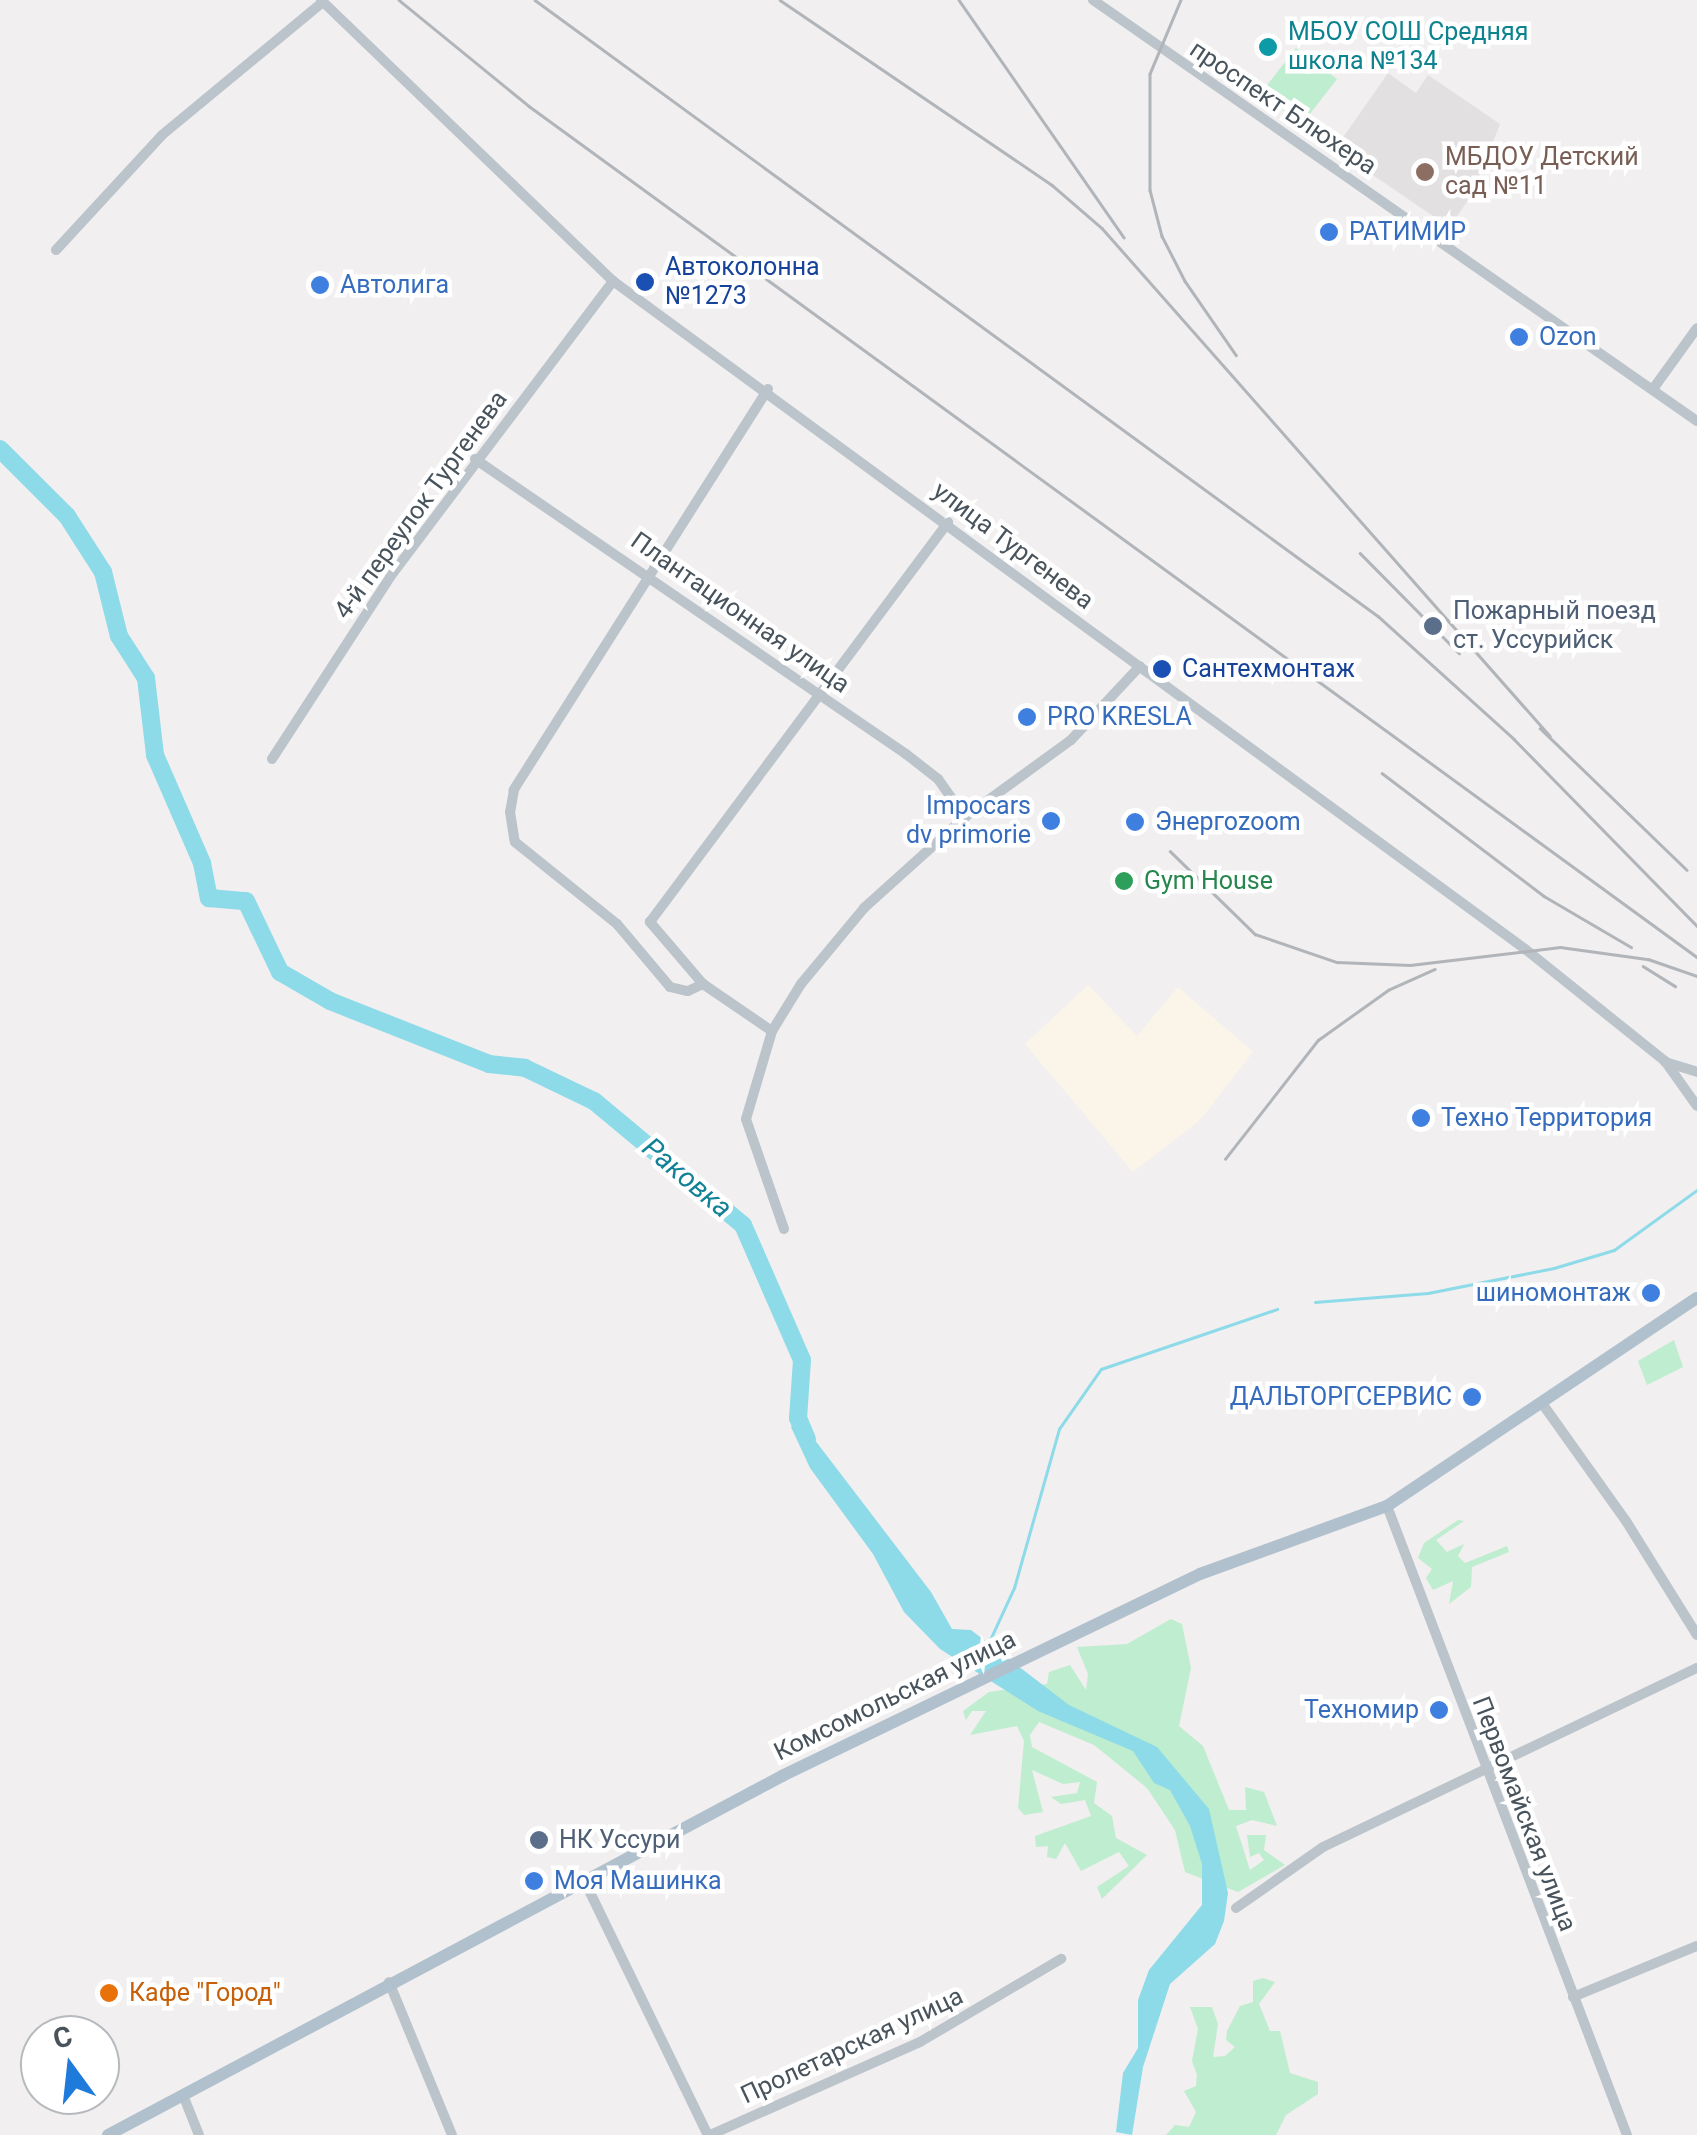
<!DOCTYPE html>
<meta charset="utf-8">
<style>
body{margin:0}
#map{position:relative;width:1697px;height:2135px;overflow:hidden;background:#f1efef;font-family:Roboto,sans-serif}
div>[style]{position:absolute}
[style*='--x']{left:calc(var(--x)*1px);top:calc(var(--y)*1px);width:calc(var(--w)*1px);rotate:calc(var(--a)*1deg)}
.commercial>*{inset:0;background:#fbf5e9}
.education>*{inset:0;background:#e2e0e1}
.green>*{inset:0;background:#bfedcf}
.water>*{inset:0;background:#8ddae9}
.stream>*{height:2.5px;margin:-1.25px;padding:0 1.25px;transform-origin:1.25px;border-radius:1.25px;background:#8ddae9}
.river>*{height:18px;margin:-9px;padding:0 9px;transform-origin:9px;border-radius:9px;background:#8ddae9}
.minor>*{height:10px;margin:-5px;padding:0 5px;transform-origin:5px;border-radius:5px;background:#bbc4cb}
.major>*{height:12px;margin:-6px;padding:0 6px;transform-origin:6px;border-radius:6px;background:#b0c0cd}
.rail>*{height:2.5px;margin:-1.25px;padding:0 1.25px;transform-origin:1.25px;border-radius:1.25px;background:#b1b5b9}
.dots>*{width:28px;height:28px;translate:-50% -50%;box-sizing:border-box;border:5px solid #fff;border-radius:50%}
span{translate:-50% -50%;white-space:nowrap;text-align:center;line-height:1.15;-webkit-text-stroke:9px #fff;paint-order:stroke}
.culture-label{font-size:25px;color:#0d838f}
.left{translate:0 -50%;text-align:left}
.street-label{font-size:25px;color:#48535c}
.education-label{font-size:25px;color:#785e54}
.shop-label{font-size:25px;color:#366cbe}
.right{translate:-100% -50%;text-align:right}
.transit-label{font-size:25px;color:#164399}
.service-label{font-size:25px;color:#4e5e75}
.leisure-label{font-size:25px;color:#27864d}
.food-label{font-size:25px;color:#c56008}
.water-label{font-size:28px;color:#118196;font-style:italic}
.north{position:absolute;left:20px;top:2015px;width:100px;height:100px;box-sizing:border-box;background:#fff;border:2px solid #b6babe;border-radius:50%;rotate:345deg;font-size:28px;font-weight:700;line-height:40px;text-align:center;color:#48535c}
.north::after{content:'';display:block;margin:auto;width:35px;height:45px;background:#1f7bdb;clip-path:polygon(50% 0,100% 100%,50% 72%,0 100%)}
</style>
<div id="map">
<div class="commercial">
<i style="clip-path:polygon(1088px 985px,1137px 1036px,1178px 987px,1253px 1052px,1200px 1120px,1133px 1172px,1025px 1044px)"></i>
</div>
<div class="education">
<i style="clip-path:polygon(1388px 73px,1416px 93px,1428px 75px,1500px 124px,1472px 195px,1449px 227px,1335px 149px)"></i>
</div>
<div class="green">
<i style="clip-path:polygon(1296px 48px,1337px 79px,1302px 124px,1261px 93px)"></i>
<i style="clip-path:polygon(1674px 1340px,1683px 1367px,1647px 1385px,1638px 1361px)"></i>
<i style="clip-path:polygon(1458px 1520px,1464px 1521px,1436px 1540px,1447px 1552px,1464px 1544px,1458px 1556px,1465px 1563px,1507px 1546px,1509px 1552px,1472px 1567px,1471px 1587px,1449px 1604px,1453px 1581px,1433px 1590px,1426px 1578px,1432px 1569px,1418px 1558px,1424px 1543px)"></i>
<i style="clip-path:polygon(1171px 1619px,1182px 1624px,1191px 1668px,1179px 1726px,1203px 1746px,1229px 1810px,1246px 1810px,1245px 1787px,1264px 1792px,1277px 1826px,1252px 1820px,1236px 1826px,1250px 1870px,1264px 1860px,1259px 1853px,1250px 1857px,1247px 1835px,1266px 1835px,1264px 1850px,1285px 1865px,1238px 1892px,1185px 1872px,1175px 1830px,1147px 1788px,1094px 1745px,1039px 1722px,1030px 1735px,1032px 1747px,1097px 1782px,1094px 1803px,1112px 1816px,1116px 1838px,1147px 1855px,1102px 1899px,1097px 1887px,1129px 1866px,1119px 1852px,1081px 1871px,1065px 1843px,1056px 1859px,1047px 1857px,1048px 1846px,1036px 1847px,1035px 1836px,1091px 1816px,1085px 1800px,1061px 1804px,1051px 1797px,1077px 1793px,1080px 1782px,1063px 1784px,1032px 1770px,1043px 1812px,1024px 1815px,1018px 1808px,1024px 1741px,1017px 1726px,970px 1735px,986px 1711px,972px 1711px,966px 1720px,963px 1711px,989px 1692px,1047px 1684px,1049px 1672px,1070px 1665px,1086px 1690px,1088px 1674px,1077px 1647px,1127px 1644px)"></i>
<i style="clip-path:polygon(1263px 1978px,1275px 1982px,1259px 2004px,1270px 2031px,1280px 2031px,1290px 2073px,1318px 2082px,1318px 2094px,1286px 2115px,1276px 2135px,1166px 2135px,1175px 2125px,1189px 2127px,1196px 2112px,1184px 2091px,1196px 2086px,1197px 2075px,1192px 2061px,1198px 2029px,1190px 2007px,1212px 2007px,1218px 2024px,1213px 2057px,1225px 2056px,1235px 2047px,1226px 2040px,1227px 2031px,1240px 2006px,1253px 2002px,1253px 1981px)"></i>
</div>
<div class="water">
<i style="clip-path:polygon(798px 1418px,931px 1592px,952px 1629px,971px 1630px,1069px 1705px,1157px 1747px,1209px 1809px,1228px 1893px,1224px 1921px,1215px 1944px,1170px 1984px,1143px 2067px,1132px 2135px,1116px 2132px,1123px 2073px,1138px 2048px,1138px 2000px,1149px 1970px,1202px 1905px,1202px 1864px,1190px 1826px,1170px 1790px,1154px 1783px,1133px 1751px,1038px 1711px,940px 1649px,904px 1612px,873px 1554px,810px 1468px,791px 1427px)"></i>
</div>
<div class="stream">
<i style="--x:1315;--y:1302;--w:113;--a:-4.6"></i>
<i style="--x:1428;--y:1293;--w:128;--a:-11.2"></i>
<i style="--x:1554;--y:1268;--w:63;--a:-16.7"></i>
<i style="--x:1614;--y:1250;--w:102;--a:-35.9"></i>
<i style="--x:989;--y:1642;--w:60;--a:-65.2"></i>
<i style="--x:1014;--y:1588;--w:165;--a:-74.2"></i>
<i style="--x:1059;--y:1429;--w:73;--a:-55"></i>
<i style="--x:1101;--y:1369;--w:186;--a:-18.8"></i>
</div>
<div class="river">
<i style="--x:0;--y:449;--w:95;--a:45"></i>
<i style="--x:67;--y:516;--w:67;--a:57.3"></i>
<i style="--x:103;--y:572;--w:66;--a:76"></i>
<i style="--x:119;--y:636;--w:50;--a:57.3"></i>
<i style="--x:146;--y:678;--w:78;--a:83.3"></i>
<i style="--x:155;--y:755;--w:118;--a:66.5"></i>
<i style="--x:202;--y:863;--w:36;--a:79"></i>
<i style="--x:209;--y:898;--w:37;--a:5"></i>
<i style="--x:246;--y:901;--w:79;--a:64.4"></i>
<i style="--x:280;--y:972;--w:58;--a:30.1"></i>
<i style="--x:330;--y:1001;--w:171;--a:21.6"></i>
<i style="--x:489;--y:1064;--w:36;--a:6"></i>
<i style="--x:525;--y:1068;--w:76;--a:25.6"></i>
<i style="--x:594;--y:1101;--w:194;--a:39.8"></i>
<i style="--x:743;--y:1225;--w:147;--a:66.4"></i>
<i style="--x:802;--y:1360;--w:58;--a:93.9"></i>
<i style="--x:798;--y:1418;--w:23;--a:67"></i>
</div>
<div class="minor">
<i style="--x:321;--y:0;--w:405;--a:43.9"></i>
<i style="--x:613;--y:281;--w:1130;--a:36.22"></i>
<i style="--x:1525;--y:949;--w:179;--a:38.7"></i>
<i style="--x:1665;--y:1061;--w:55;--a:54.6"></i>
<i style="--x:1093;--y:0;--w:736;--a:34.88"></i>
<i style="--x:56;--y:250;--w:156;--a:-47.3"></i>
<i style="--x:162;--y:135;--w:209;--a:-39.6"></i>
<i style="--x:768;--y:389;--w:475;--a:122.4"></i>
<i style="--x:514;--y:790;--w:22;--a:100"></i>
<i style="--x:510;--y:812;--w:30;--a:81"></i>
<i style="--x:515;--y:842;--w:131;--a:38.8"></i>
<i style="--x:617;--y:924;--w:82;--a:49.9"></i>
<i style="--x:670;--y:987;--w:18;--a:13"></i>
<i style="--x:688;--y:991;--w:17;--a:-25"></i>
<i style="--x:703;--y:984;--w:83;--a:34.3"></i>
<i style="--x:1653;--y:389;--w:75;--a:-54.2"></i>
<i style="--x:475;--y:459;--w:522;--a:34.39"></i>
<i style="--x:906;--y:754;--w:41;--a:38"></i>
<i style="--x:938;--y:779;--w:47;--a:54.6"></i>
<i style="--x:272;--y:759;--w:222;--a:-57"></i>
<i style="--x:393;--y:573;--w:366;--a:-53"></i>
<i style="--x:703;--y:984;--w:82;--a:-130.5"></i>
<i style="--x:650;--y:922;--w:499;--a:-53.3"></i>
<i style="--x:1665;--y:1062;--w:34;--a:17"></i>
<i style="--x:784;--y:1229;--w:116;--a:-109.1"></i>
<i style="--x:746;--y:1119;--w:92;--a:-73.5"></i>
<i style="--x:772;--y:1031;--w:55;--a:-58.3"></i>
<i style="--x:801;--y:984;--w:99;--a:-50.3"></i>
<i style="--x:864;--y:908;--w:136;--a:-42"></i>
<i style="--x:965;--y:817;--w:131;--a:-36"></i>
<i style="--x:1071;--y:740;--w:101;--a:-47"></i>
<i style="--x:1544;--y:1406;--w:141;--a:54.5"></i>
<i style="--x:1626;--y:1521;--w:134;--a:58.1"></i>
<i style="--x:1387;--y:1506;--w:673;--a:69.12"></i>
<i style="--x:583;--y:1878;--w:286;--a:64.1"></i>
<i style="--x:1236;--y:1908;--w:106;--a:-35"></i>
<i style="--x:1323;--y:1847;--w:415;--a:-25.6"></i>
<i style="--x:389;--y:1982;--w:165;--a:67.6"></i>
<i style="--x:1573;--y:1997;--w:134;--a:-22.4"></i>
<i style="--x:183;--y:2095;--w:43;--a:68.2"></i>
<i style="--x:710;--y:2135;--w:230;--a:-23.9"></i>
<i style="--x:920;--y:2042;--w:164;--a:-30.5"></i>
</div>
<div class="major">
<i style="--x:108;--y:2135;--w:764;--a:-28.04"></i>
<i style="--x:782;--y:1776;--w:464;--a:-25.8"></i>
<i style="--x:1200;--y:1574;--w:199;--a:-20"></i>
<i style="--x:1387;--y:1506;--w:373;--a:-33.9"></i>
</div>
<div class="rail">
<i style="--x:399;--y:0;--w:168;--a:39.2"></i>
<i style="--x:529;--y:106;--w:1445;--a:36.08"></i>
<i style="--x:535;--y:0;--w:1044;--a:36.16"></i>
<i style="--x:1378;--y:616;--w:183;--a:42.1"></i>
<i style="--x:1514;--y:739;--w:262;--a:45.6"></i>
<i style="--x:780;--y:0;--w:329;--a:34.2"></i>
<i style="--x:1052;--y:185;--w:66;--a:40.7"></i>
<i style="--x:1102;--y:228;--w:677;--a:48.59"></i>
<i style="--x:959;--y:0;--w:289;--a:55.2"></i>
<i style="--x:1181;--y:0;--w:80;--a:112.7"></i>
<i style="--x:1150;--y:74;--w:116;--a:90"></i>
<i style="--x:1150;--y:190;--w:48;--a:75.4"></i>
<i style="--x:1162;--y:236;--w:51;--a:62.9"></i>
<i style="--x:1185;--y:281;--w:90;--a:55.4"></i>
<i style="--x:1360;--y:553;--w:141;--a:45.3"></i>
<i style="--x:1540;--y:728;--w:204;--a:44"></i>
<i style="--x:1382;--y:773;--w:203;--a:37.2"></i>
<i style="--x:1544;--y:896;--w:101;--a:30.4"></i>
<i style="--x:1170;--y:851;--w:119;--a:44.3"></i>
<i style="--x:1255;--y:934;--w:87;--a:18.9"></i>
<i style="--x:1337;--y:962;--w:73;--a:2.4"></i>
<i style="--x:1410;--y:965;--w:151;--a:-6.8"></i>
<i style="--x:1560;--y:947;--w:89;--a:7.8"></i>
<i style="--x:1648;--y:959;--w:52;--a:19.1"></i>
<i style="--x:1643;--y:966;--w:38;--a:32"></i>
<i style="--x:1225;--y:1159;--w:151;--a:-52"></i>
<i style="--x:1318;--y:1040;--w:86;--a:-35.5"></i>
<i style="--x:1388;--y:990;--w:51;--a:-24.1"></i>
</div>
<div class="dots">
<i style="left:1268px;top:47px;background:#0f9aa8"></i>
<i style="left:1425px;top:172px;background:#8d6e63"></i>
<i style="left:1329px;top:232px;background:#3f7fe0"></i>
<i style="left:645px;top:282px;background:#1a4fb4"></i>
<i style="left:320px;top:285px;background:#3f7fe0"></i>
<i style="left:1519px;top:337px;background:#3f7fe0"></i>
<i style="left:1433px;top:626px;background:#5c6f8a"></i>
<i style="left:1162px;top:669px;background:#1a4fb4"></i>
<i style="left:1027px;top:717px;background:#3f7fe0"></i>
<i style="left:1051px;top:821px;background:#3f7fe0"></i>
<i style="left:1135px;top:822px;background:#3f7fe0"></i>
<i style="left:1124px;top:881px;background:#2e9e5b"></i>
<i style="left:1421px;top:1118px;background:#3f7fe0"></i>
<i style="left:1651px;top:1293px;background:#3f7fe0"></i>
<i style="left:1472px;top:1397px;background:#3f7fe0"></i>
<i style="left:1439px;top:1710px;background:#3f7fe0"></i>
<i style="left:539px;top:1840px;background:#5c6f8a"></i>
<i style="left:534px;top:1881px;background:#3f7fe0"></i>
<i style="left:109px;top:1993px;background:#e8710a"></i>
</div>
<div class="culture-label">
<span class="left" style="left:1288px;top:47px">МБОУ СОШ Средняя<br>школа №134</span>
</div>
<div class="street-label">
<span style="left:1283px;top:108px;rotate:34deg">проспект Блюхера</span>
<span style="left:421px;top:505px;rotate:-54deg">4-й переулок Тургенева</span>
<span style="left:1013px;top:546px;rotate:37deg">улица Тургенева</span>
<span style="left:740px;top:613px;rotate:35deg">Плантационная улица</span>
<span style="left:895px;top:1696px;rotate:-26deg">Комсомольская улица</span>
<span style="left:1524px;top:1814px;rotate:69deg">Первомайская улица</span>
<span style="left:852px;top:2046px;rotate:-25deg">Пролетарская улица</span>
</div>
<div class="education-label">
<span class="left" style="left:1445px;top:172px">МБДОУ Детский<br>сад №11</span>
</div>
<div class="shop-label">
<span class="left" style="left:1349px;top:232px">РАТИМИР</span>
<span class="left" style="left:340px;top:285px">Автолига</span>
<span class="left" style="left:1539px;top:337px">Ozon</span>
<span class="left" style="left:1047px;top:717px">PRO KRESLA</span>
<span class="right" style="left:1031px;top:821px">Impocars<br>dv primorie</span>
<span class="left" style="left:1155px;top:822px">Энергоzoom</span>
<span class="left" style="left:1441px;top:1118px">Техно Территория</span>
<span class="right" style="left:1631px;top:1293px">шиномонтаж</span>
<span class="right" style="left:1452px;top:1397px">ДАЛЬТОРГСЕРВИС</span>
<span class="right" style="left:1419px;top:1710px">Техномир</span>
<span class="left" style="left:554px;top:1881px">Моя Машинка</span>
</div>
<div class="transit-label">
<span class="left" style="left:665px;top:282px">Автоколонна<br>№1273</span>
<span class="left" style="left:1182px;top:669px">Сантехмонтаж</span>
</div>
<div class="service-label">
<span class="left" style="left:1453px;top:626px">Пожарный поезд<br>ст. Уссурийск</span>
<span class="left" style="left:559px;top:1840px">НК Уссури</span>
</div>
<div class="leisure-label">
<span class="left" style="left:1144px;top:881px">Gym House</span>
</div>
<div class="food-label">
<span class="left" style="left:129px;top:1993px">Кафе "Город"</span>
</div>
<div class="water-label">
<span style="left:687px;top:1178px;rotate:40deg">Раковка</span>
</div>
<div class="north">С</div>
</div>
